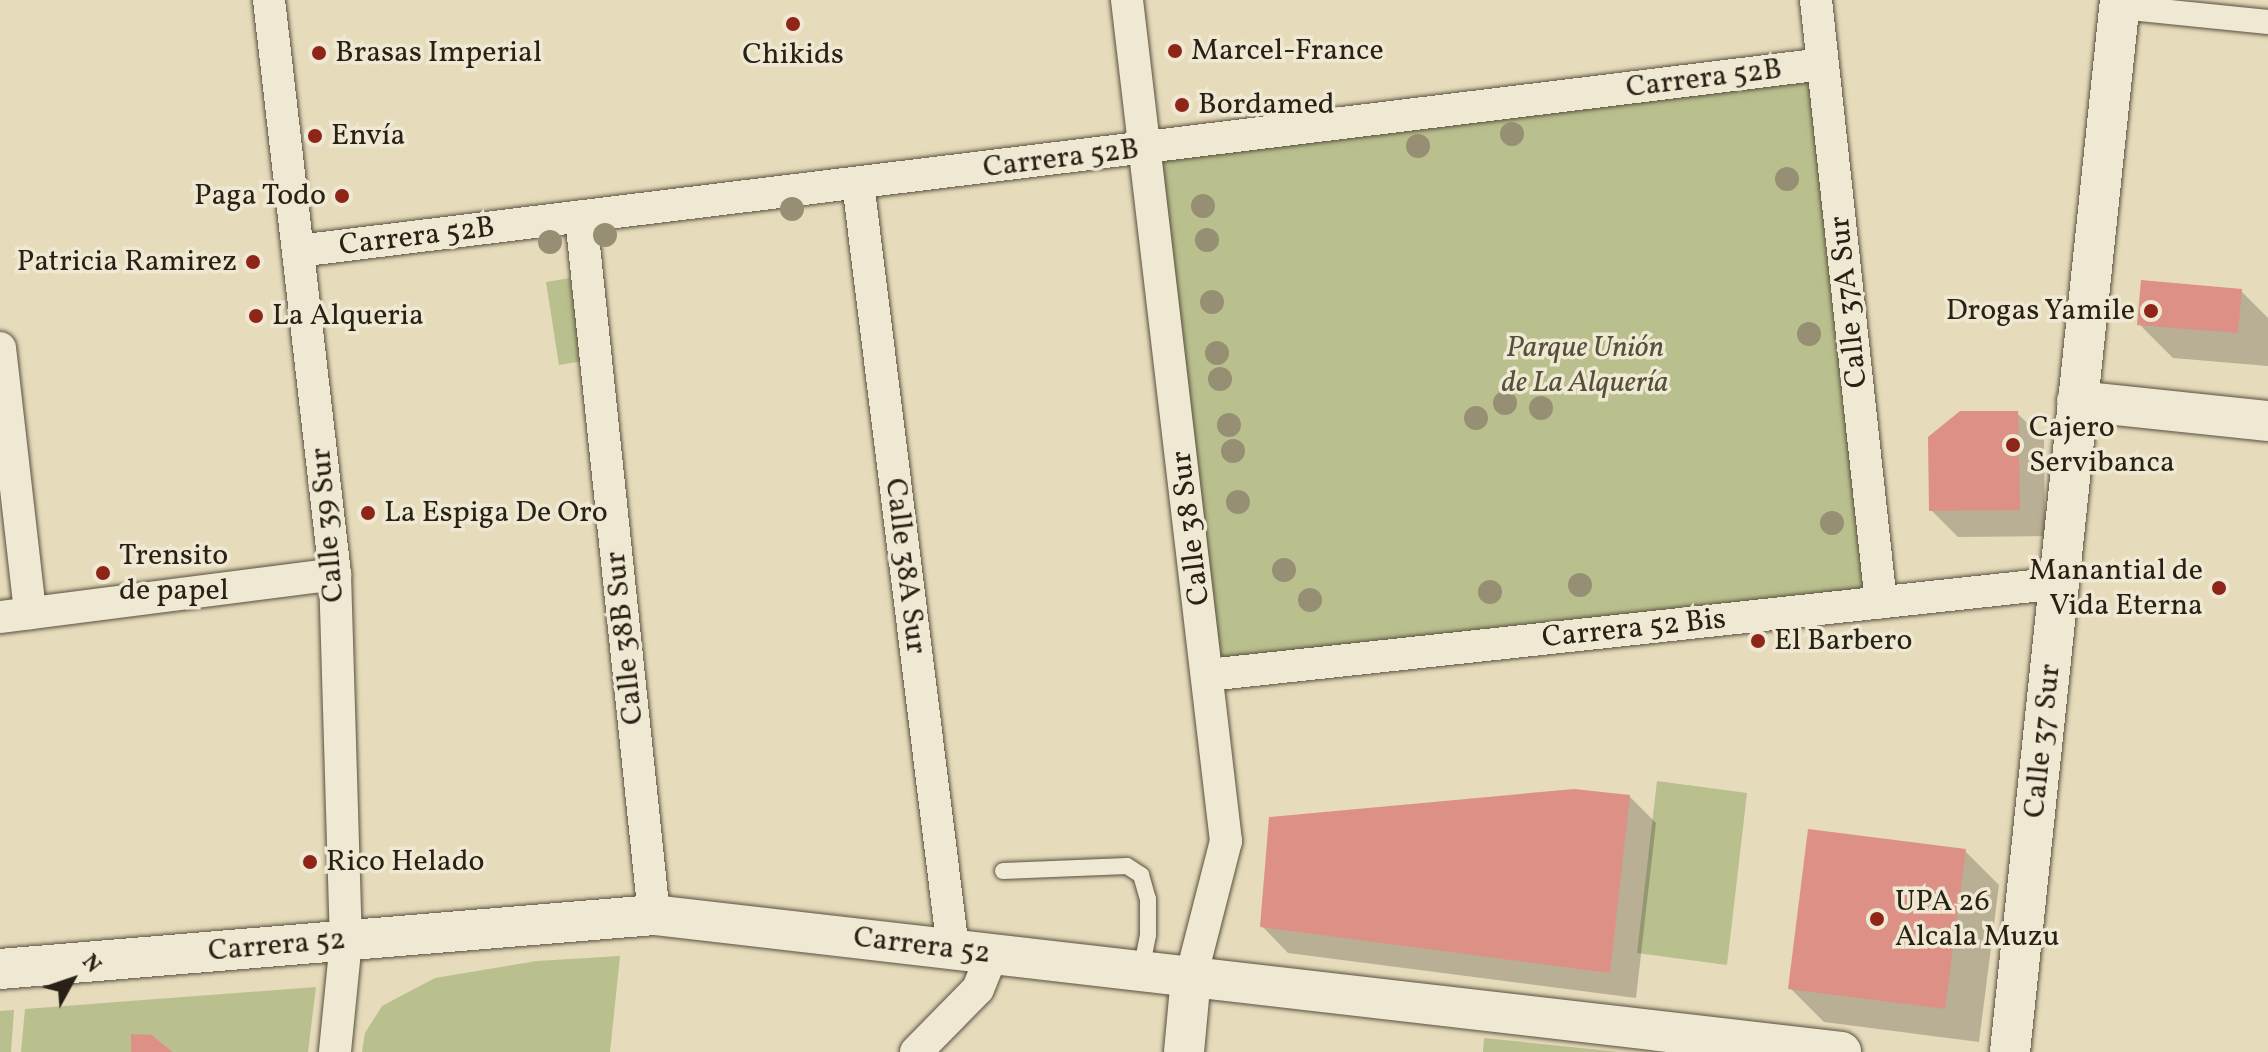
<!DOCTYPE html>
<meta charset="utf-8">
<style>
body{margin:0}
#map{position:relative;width:2268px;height:1052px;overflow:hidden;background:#e6dbbb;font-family:Vollkorn,serif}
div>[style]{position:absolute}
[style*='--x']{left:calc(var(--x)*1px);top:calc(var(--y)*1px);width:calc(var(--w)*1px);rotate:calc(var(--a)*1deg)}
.green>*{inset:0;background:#b9bf8d}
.shadow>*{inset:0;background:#0003}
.building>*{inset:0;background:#dd9186}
.roads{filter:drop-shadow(0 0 2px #59503f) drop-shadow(0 0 2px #59503f)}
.service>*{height:16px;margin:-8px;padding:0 8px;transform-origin:8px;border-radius:8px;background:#efe8d3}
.pedestrian>*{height:24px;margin:-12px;padding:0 12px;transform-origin:12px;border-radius:12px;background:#efe8d3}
.minor>*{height:32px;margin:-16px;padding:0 16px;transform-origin:16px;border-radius:16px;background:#efe8d3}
.tertiary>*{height:40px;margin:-20px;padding:0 20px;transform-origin:20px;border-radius:20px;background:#efe8d3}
.trees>*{width:24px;height:24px;margin:-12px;border-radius:50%;background:#968f74}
.dots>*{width:22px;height:22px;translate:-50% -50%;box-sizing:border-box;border:4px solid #efe8d3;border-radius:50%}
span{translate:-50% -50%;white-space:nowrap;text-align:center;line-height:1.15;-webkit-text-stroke:7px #efe8d3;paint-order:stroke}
.poi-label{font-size:30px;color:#2a2116}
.left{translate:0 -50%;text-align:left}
.right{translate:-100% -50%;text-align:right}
.street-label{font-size:30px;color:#2a2116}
.park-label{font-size:30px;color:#55503a;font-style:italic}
.north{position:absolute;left:32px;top:940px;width:80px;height:80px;-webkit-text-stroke:6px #efe8d3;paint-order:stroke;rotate:50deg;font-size:22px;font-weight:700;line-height:32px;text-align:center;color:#2a2116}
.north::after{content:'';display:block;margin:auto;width:28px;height:36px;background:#2a2116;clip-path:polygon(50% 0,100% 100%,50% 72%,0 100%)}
</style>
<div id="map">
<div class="green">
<i style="clip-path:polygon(1817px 70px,1875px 599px,1214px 669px,1157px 155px)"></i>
<i style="clip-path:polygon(570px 278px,583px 361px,559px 365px,546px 282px)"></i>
<i style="clip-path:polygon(1657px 781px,1747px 793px,1727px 965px,1637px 953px)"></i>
<i style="clip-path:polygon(620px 956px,610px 1052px,362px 1052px,365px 1033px,382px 1006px,435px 978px,537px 961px)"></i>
<i style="clip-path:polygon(316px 987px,308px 1052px,173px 1052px,152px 1035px,131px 1035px,131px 1052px,21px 1052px,25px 1009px)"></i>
<i style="clip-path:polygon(14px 1010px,11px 1052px,0 1052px,0 1011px)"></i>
<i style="clip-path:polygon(1484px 1038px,1619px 1052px,1483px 1052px)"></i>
</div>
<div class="shadow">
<i style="clip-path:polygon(2241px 291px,2268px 318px,2268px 366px,2173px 358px,2139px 324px)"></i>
<i style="clip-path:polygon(2017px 413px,2044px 440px,2045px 536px,1958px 537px,1931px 510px)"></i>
<i style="clip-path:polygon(1629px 796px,1656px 823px,1636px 998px,1288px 953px,1262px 926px)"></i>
<i style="clip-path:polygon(1965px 851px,1999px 885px,1979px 1042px,1824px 1022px,1790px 988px)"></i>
</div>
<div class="building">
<i style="clip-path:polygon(2141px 280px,2242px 289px,2238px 333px,2137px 325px)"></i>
<i style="clip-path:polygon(1960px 411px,2018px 411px,2020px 510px,1929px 511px,1928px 437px)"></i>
<i style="clip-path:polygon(1574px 789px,1630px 795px,1610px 973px,1260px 927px,1269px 817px)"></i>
<i style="clip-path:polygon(1808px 829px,1966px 849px,1945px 1009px,1788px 989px)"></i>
<i style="clip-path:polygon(131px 1034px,152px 1035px,173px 1052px,131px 1052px)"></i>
</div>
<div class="roads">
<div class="service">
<i style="--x:1003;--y:871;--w:124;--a:-2.3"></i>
<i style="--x:1127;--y:866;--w:17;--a:33"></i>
<i style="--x:1141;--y:875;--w:25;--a:74"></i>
<i style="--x:1148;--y:899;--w:36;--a:90"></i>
<i style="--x:1148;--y:935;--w:36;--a:101"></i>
</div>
<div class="pedestrian">
<i style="--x:2120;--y:7;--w:149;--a:5.8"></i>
</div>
<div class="minor">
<i style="--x:269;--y:0;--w:578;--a:83.44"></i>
<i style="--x:335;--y:574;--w:367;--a:88.3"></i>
<i style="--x:346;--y:941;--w:112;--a:95.7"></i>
<i style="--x:1127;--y:0;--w:847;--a:83.29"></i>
<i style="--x:1226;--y:841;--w:140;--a:104.4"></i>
<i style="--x:1816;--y:0;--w:606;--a:83.85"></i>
<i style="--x:858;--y:183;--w:772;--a:82.93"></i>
<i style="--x:581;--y:217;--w:702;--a:84.03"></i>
<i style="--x:298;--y:251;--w:1536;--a:-6.99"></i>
<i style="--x:0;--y:348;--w:267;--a:83.5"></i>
<i style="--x:0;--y:617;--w:338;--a:-7.3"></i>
<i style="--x:1208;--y:675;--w:857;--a:-6.16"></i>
<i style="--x:916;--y:1052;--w:88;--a:-45.5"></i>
<i style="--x:978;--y:989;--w:38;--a:-68"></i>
</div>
<div class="tertiary">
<i style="--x:2077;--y:401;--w:192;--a:6"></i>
<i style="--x:0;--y:969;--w:656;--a:-4.72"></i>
<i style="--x:654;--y:915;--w:1195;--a:6.58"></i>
<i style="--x:1184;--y:1052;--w:75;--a:-84.7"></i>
<i style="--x:2010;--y:1052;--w:1058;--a:-84.03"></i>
</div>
</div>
<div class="trees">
<i style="left:1512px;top:134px"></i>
<i style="left:1418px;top:146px"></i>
<i style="left:1787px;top:179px"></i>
<i style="left:1203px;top:206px"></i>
<i style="left:792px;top:209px"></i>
<i style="left:605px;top:235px"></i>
<i style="left:1207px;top:240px"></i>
<i style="left:550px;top:242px"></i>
<i style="left:1212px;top:302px"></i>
<i style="left:1809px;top:334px"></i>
<i style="left:1217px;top:353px"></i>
<i style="left:1220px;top:379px"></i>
<i style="left:1505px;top:403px"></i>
<i style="left:1541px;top:408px"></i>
<i style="left:1476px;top:418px"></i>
<i style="left:1229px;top:425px"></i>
<i style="left:1233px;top:451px"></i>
<i style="left:1238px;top:502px"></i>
<i style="left:1832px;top:523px"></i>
<i style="left:1284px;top:570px"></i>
<i style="left:1580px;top:585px"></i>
<i style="left:1490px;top:592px"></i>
<i style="left:1310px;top:600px"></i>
</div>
<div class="dots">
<i style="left:793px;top:24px;background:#8f2418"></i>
<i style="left:1175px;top:51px;background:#8f2418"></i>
<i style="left:319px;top:53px;background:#8f2418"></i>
<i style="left:1182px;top:105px;background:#8f2418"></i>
<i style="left:315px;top:136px;background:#8f2418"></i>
<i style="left:342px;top:196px;background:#8f2418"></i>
<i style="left:253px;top:262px;background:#8f2418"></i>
<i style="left:2151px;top:311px;background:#8f2418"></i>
<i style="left:256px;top:316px;background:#8f2418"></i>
<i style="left:2013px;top:445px;background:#8f2418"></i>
<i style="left:368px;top:513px;background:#8f2418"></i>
<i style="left:103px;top:573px;background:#8f2418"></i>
<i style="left:2219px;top:588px;background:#8f2418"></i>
<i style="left:1758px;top:641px;background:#8f2418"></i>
<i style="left:310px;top:862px;background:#8f2418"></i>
<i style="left:1877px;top:919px;background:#8f2418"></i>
</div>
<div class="poi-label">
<span class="left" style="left:1191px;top:51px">Marcel-France</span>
<span class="left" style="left:335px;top:53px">Brasas Imperial</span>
<span style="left:793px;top:55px">Chikids</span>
<span class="left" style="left:1198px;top:105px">Bordamed</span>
<span class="left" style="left:331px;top:136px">Envía</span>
<span class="right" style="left:326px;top:196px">Paga Todo</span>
<span class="right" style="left:237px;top:262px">Patricia Ramirez</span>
<span class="right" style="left:2135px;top:311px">Drogas Yamile</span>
<span class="left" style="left:272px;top:316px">La Alqueria</span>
<span class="left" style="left:2029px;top:445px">Cajero<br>Servibanca</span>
<span class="left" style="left:384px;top:513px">La Espiga De Oro</span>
<span class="left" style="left:119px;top:573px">Trensito<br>de papel</span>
<span class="right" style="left:2203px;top:588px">Manantial de<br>Vida Eterna</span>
<span class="left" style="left:1774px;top:641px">El Barbero</span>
<span class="left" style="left:326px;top:862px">Rico Helado</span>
<span class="left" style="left:1895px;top:919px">UPA 26<br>Alcala Muzu</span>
</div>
<div class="street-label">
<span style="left:1704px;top:79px;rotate:-7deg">Carrera 52B</span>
<span style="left:1061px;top:159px;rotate:-7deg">Carrera 52B</span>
<span style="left:417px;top:237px;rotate:-7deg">Carrera 52B</span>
<span style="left:1849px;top:302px;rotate:-96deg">Calle 37A Sur</span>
<span style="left:328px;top:525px;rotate:-95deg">Calle 39 Sur</span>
<span style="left:1191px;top:528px;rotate:-97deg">Calle 38 Sur</span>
<span style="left:905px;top:566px;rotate:83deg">Calle 38A Sur</span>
<span style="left:1634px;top:629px;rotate:-6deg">Carrera 52 Bis</span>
<span style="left:625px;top:638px;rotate:-96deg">Calle 38B Sur</span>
<span style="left:2043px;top:741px;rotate:-84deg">Calle 37 Sur</span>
<span style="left:277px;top:946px;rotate:-5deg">Carrera 52</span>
<span style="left:922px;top:946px;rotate:7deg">Carrera 52</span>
</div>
<div class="park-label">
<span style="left:1585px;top:365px">Parque Unión<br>de La Alquería</span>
</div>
<div class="north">N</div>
</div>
